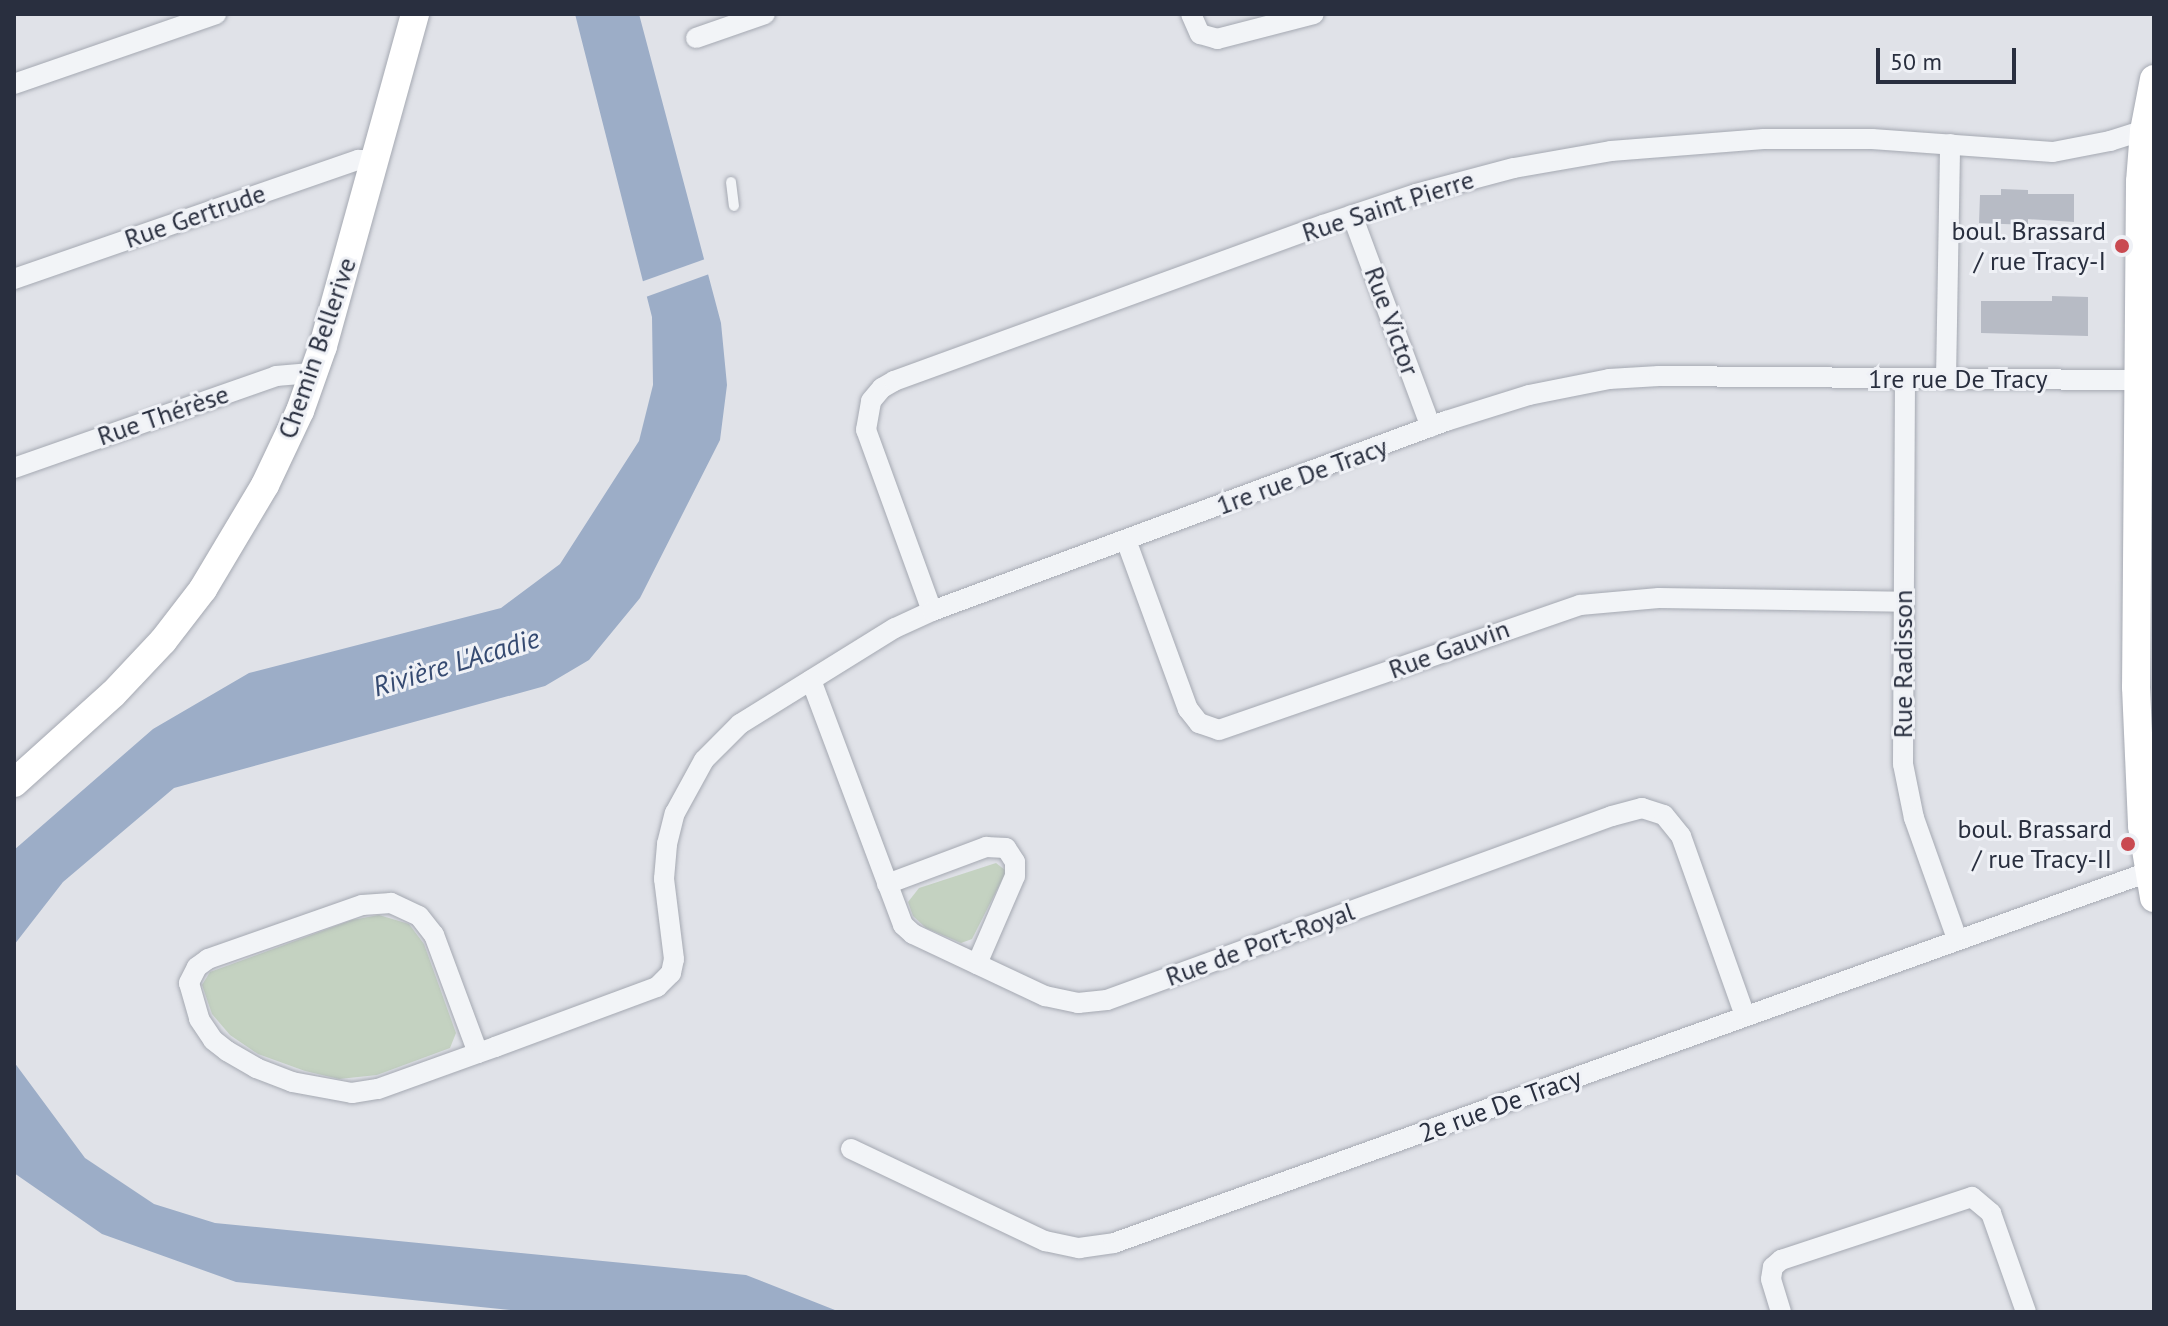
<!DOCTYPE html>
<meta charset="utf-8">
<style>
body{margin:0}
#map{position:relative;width:2168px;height:1326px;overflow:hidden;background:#e0e2e8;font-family:"PT Sans",sans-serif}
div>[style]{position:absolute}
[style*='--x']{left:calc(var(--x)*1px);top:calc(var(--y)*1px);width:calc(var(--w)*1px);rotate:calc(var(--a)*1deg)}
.green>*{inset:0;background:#c4d2c1}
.water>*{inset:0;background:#9cadc7}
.pier>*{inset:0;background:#e0e2e8}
.building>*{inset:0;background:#b7bbc5}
.roads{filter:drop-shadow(0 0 2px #a5a9b2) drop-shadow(0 0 2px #a5a9b2)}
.lane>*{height:10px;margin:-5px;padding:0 5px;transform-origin:5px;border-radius:5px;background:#f2f4f7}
.street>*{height:20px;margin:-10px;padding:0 10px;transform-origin:10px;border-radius:10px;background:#f2f4f7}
.secondary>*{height:28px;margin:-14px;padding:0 14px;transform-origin:14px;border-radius:14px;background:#fff}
.dots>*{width:22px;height:22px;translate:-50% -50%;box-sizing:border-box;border:4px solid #eff1f6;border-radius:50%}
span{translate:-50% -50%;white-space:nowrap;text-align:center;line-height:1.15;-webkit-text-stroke:6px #eff1f6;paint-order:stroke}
.street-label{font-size:26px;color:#292f3f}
.poi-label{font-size:26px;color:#292f3f}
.right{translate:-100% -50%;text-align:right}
.water-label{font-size:28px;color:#354a71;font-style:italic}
.frame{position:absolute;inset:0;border:16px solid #292f3f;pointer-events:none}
.scale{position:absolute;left:1876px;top:48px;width:140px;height:36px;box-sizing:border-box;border:4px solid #292f3f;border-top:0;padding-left:10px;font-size:24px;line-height:28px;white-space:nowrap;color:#292f3f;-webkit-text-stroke:6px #eff1f6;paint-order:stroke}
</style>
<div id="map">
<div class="green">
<i style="clip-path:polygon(996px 863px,1005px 870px,1004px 876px,972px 939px,961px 943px,926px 928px,913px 916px,908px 902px,919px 888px)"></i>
<i style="clip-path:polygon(379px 915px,409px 924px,424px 944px,456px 1033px,450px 1048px,377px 1075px,339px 1079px,305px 1071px,258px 1054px,230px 1035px,212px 1014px,202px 985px,210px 972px,352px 920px)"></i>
</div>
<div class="water">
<i style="clip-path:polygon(575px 14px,639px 14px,721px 323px,727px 385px,720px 440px,640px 598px,589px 660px,545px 686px,174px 788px,63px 882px,14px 945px,14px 850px,153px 729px,249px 673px,501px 608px,560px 564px,639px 441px,653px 385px,652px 317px)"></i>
<i style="clip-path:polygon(14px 1062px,85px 1158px,154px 1204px,215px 1223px,746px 1275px,840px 1312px,530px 1312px,236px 1282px,102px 1234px,14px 1173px)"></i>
</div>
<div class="pier">
<i style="clip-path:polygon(708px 258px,712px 273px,643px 298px,638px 283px)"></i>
</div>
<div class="building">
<i style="clip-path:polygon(2001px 189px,2028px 190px,2028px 194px,2074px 194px,2074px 222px,2028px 219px,2028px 225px,1979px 223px,1980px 195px,2001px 195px)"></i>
<i style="clip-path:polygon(2052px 296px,2088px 297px,2088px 336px,1981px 333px,1981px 301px,2052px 301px)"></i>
</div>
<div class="roads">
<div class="lane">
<i style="--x:731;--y:182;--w:24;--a:83"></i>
</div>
<div class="street">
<i style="--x:1191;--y:14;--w:22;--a:66"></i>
<i style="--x:1200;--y:34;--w:18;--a:16"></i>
<i style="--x:1217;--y:39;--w:100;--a:-14.5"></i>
<i style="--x:696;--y:38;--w:73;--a:-19.2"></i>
<i style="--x:14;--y:84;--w:214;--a:-19.1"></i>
<i style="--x:1352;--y:215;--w:226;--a:69.6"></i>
<i style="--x:14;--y:279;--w:364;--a:-19.1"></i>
<i style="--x:358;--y:160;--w:18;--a:0"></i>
<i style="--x:1905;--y:379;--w:385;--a:90.3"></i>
<i style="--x:1903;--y:764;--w:55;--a:78.5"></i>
<i style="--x:1914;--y:818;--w:128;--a:70.4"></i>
<i style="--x:1946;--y:379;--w:235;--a:-89"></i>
<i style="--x:14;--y:468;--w:278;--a:-19.3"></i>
<i style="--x:276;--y:376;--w:38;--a:-5"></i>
<i style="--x:1126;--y:540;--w:180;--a:69.9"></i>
<i style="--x:1188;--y:709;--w:18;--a:52"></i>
<i style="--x:1199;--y:723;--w:21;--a:19"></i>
<i style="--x:1219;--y:730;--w:382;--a:-19.1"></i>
<i style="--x:1580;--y:605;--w:79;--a:-5.1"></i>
<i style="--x:1659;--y:598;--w:245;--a:0.9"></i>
<i style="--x:932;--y:611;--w:193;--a:-110"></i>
<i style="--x:866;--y:430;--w:29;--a:-80"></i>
<i style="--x:871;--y:401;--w:17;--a:-50"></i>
<i style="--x:882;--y:388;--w:14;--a:-30"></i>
<i style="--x:894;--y:381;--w:456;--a:-20"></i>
<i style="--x:1323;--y:225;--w:98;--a:-18.4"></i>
<i style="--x:1416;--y:194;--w:101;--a:-14.9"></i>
<i style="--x:1514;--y:168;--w:98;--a:-9.9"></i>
<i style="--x:1611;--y:151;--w:153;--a:-4.5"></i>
<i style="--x:1764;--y:139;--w:108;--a:0"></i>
<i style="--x:1872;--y:139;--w:181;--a:4.1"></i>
<i style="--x:2053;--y:152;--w:58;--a:-10.9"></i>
<i style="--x:2110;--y:141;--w:46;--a:-17.7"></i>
<i style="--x:811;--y:680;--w:262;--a:69.4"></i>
<i style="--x:903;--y:925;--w:13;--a:42"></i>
<i style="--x:913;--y:934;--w:146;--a:25.2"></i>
<i style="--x:1045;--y:996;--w:34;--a:12"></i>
<i style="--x:1078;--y:1003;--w:29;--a:-6"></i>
<i style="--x:1107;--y:1000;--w:537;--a:-20.02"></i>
<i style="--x:1612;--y:816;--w:31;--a:-15"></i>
<i style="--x:1642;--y:808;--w:23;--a:18"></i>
<i style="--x:1664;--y:815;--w:27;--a:51"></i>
<i style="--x:1681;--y:836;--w:191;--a:70.4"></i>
<i style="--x:887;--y:884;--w:106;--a:-20.5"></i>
<i style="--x:986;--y:847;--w:20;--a:3"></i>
<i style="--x:1006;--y:848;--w:17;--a:57"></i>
<i style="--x:1015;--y:862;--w:14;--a:90"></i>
<i style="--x:1015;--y:876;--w:96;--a:113.4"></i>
<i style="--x:478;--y:1053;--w:126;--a:-110.4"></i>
<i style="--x:434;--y:935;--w:24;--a:-128"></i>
<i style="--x:419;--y:916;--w:31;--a:-155"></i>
<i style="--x:391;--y:903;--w:29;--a:176"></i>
<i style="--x:362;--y:905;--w:163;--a:160.7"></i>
<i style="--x:208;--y:959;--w:14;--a:144"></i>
<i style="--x:197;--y:967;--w:18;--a:117"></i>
<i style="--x:189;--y:983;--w:37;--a:74"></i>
<i style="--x:199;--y:1019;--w:25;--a:56"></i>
<i style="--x:213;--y:1040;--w:18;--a:38"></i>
<i style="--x:227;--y:1051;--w:34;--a:30"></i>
<i style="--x:256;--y:1068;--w:39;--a:21"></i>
<i style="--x:292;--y:1082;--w:61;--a:10.4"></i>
<i style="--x:352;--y:1093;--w:26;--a:-9"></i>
<i style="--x:378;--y:1089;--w:106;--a:-19.8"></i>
<i style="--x:478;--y:1053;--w:18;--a:-19"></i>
<i style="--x:495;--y:1047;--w:173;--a:-20.3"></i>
<i style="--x:657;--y:987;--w:20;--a:-45"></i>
<i style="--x:671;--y:973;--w:14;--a:-78"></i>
<i style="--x:674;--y:959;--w:81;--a:-97.1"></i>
<i style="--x:664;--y:879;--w:35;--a:-85"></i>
<i style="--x:667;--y:844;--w:32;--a:-76"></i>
<i style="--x:675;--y:813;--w:60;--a:-61.3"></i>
<i style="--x:704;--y:760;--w:51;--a:-45"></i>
<i style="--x:740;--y:724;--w:182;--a:-31.8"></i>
<i style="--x:895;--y:628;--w:41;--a:-24.7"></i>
<i style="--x:932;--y:611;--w:548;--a:-20.29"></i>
<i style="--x:1446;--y:421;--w:87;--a:-17.4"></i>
<i style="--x:1529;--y:395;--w:82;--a:-11.3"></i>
<i style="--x:1609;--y:379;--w:50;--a:-3.4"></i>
<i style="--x:1659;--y:376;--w:495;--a:0.5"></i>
<i style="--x:851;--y:1149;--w:215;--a:25.4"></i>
<i style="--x:1045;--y:1241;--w:35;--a:12"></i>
<i style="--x:1079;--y:1248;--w:35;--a:-8"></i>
<i style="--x:1114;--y:1243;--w:1105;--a:-19.73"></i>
<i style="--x:1781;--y:1312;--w:34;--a:-107"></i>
<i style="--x:1771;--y:1279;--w:12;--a:-81"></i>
<i style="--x:1773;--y:1267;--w:11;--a:-41"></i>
<i style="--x:1781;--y:1260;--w:201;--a:-18.3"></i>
<i style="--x:1972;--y:1197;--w:25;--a:40"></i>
<i style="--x:1991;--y:1213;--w:105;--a:70.5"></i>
</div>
<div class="secondary">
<i style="--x:2154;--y:79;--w:53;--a:100.9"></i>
<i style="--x:2144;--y:131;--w:51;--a:94.5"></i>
<i style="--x:2140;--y:182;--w:505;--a:90.45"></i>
<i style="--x:2136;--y:687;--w:139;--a:87.5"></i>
<i style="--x:2142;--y:826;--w:73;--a:80.5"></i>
<i style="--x:14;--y:783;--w:133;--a:-42"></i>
<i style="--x:113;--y:694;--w:73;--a:-46.7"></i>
<i style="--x:163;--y:641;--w:66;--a:-52.4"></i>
<i style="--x:203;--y:589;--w:121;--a:-59.2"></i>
<i style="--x:265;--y:485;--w:82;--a:-64.7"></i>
<i style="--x:300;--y:411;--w:69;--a:-70.5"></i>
<i style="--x:323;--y:346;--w:345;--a:-74.5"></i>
</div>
</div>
<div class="dots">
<i style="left:2122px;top:246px;background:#c94a51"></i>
<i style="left:2128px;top:844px;background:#c94a51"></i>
</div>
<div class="street-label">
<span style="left:1388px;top:206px;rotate:-18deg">Rue Saint Pierre</span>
<span style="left:195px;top:216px;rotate:-19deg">Rue Gertrude</span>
<span style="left:1392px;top:321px;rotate:70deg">Rue Victor</span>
<span style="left:317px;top:348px;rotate:-71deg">Chemin Bellerive</span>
<span style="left:1958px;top:379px">1re rue De Tracy</span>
<span style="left:163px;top:415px;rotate:-19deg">Rue Thérèse</span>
<span style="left:1302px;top:476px;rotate:-20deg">1re rue De Tracy</span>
<span style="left:1449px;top:649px;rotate:-20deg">Rue Gauvin</span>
<span style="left:1903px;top:664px;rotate:-90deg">Rue Radisson</span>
<span style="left:1260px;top:944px;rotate:-20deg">Rue de Port-Royal</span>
<span style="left:1500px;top:1105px;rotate:-20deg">2e rue De Tracy</span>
</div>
<div class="poi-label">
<span class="right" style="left:2106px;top:246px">boul. Brassard<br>/ rue Tracy-I</span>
<span class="right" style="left:2112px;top:844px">boul. Brassard<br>/ rue Tracy-II</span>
</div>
<div class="water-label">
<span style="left:456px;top:662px;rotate:-17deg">Rivière L'Acadie</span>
</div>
<div class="frame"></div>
<div class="scale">50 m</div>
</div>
